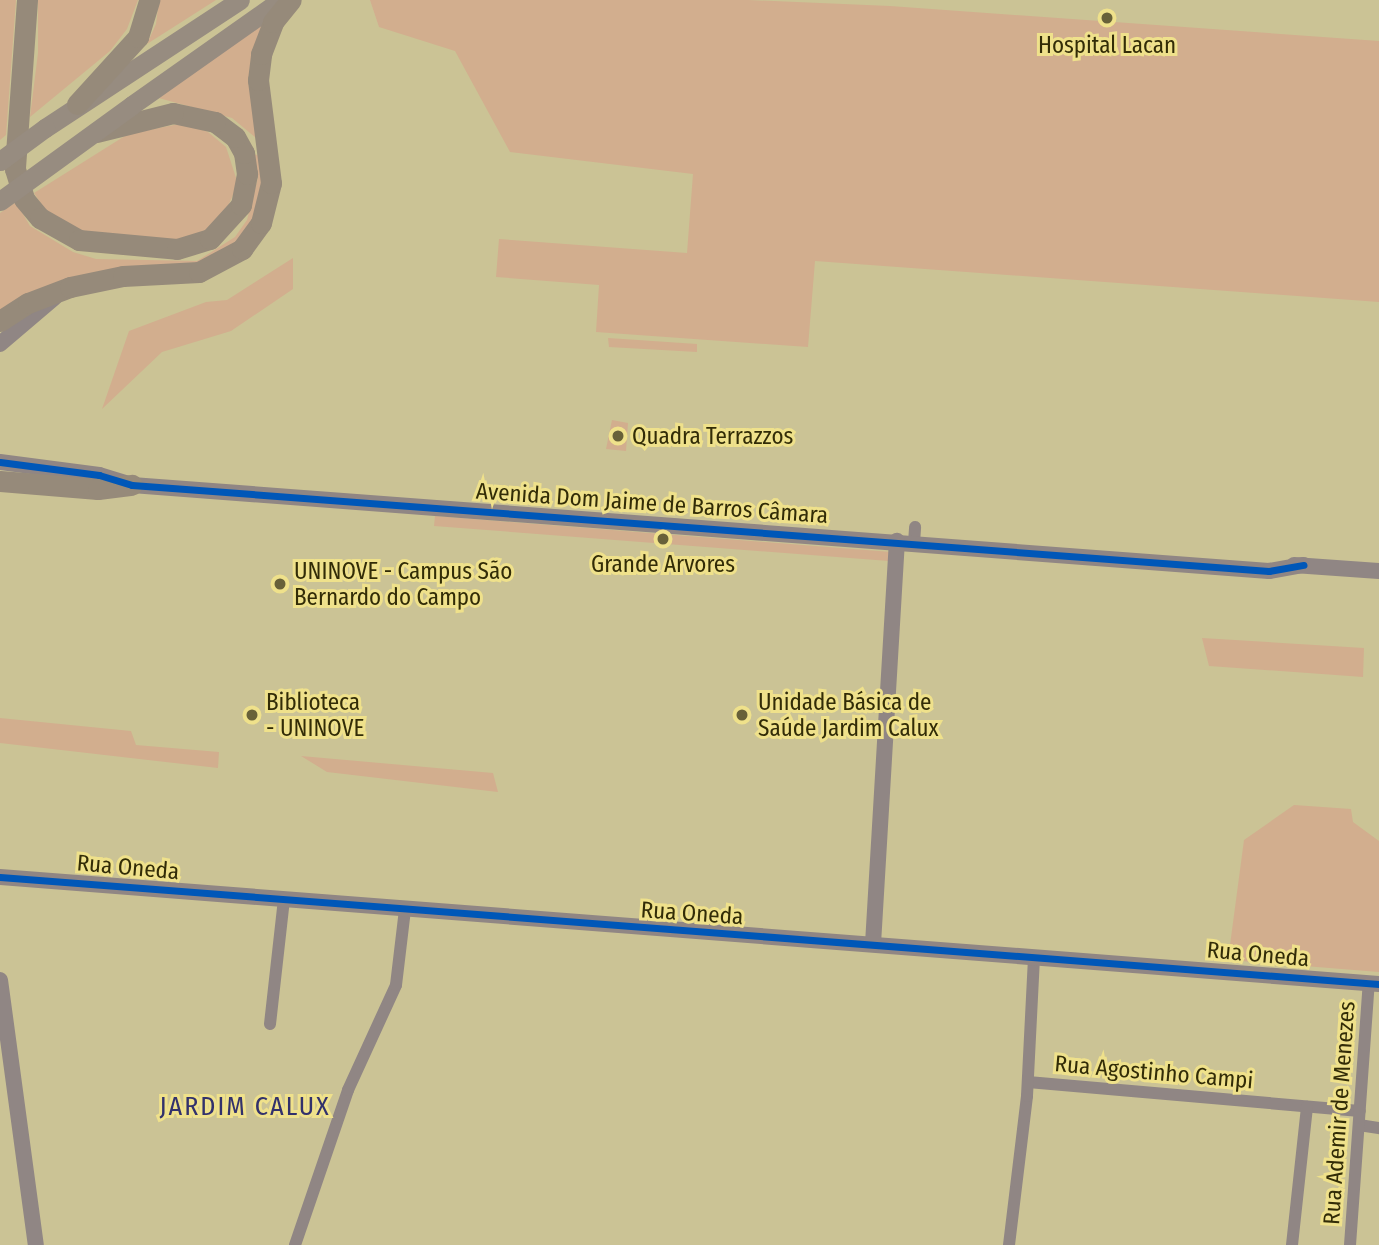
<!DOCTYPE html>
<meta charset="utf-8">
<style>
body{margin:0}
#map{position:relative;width:1379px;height:1245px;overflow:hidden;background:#cbc395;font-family:"Fira Sans Condensed",sans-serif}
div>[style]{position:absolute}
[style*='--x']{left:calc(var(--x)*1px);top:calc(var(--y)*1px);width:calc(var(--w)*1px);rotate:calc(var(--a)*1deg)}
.green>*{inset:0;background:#d2ae8e}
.minor>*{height:12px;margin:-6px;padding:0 6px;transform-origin:6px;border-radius:6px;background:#908684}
.tertiary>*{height:16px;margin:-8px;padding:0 8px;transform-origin:8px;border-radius:8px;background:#908684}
.secondary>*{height:19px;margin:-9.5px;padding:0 9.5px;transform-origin:9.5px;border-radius:9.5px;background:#978c80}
.trunk>*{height:21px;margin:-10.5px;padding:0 10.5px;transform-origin:10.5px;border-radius:10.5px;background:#968a7a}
.secondary-bridge>*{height:19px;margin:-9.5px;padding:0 9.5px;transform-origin:9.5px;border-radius:9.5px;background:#978c80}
.cycleway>*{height:7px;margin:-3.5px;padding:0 3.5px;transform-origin:3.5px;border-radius:3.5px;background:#0057b8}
.dots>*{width:19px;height:19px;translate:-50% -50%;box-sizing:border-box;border:4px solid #efe18b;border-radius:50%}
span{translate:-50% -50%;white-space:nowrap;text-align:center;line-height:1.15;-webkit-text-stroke:6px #efe18b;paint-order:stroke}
.poi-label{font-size:23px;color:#322c07}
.left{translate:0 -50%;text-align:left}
.street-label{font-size:23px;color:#322c07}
.quarter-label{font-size:26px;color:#32316c;letter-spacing:2px}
</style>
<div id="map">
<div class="green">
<i style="clip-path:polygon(0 0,16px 0,6px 135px,0 140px)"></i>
<i style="clip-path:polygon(38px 0,138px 0,127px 29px,110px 51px,30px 117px,38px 53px)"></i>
<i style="clip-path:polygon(159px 0,216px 0,147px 44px,156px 24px)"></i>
<i style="clip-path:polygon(370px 0,748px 0,890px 6px,1379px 41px,1379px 302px,815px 261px,808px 347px,596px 332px,599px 285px,496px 277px,499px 239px,687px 253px,693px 174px,510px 152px,455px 51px,379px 27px)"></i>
<i style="clip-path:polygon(261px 25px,256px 138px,232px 118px,155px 97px)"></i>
<i style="clip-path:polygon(184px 123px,208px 132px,226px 147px,238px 184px,219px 226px,190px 242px,110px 242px,50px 217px,34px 193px,128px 134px)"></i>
<i style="clip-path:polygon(253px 154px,264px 157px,261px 210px,226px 256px,0 316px,0 213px,16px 202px,30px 226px,73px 252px,96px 259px,197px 261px,235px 237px,247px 220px,258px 177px)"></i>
<i style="clip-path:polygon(293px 258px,293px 289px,231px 331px,162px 352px,102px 409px,129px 331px,206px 302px,227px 300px)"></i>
<i style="clip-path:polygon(608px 338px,697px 344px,697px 352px,609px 347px)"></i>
<i style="clip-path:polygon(612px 420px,628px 423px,626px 451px,606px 449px)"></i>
<i style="clip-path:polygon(435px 516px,891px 552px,889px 561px,434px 526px)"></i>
<i style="clip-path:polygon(1202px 638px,1364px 648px,1363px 677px,1209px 666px)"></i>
<i style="clip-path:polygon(0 718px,131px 731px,136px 745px,219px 752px,218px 768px,0 743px)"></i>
<i style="clip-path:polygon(301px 756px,493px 773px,498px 792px,327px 772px)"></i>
<i style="clip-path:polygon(1294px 805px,1351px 809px,1353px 822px,1379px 841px,1379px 972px,1228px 960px,1244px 840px)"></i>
</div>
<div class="minor">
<i style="--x:914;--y:543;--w:16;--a:-86"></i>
<i style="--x:270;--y:1024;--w:125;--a:-83.6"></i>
<i style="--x:1028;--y:1082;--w:333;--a:5"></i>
<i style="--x:1359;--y:1125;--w:20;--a:9"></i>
<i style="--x:295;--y:1245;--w:164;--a:-71.1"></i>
<i style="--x:348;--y:1090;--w:115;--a:-65.4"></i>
<i style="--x:396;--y:985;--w:77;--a:-83.2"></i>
<i style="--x:1009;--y:1245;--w:150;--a:-83.1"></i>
<i style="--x:1027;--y:1096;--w:140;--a:-87.1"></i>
<i style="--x:1292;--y:1245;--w:139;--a:-83.8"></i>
<i style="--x:1350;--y:1245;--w:263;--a:-85.9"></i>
</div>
<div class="tertiary">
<i style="--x:0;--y:344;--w:71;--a:-40.4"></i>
<i style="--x:0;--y:462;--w:100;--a:7.5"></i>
<i style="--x:99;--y:475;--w:34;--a:17"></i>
<i style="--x:132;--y:485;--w:1140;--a:4.33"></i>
<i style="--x:1269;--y:571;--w:35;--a:-10"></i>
<i style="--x:1294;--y:565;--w:85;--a:4"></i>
<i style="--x:0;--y:877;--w:1383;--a:4.44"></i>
<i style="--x:873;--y:944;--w:404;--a:-86.6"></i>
<i style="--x:0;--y:980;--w:267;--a:82.3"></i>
</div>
<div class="secondary">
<i style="--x:132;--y:105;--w:182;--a:-35.2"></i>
<i style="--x:45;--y:128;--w:233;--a:-33.3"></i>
</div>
<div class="trunk">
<i style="--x:27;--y:0;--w:169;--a:94.1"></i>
<i style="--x:15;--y:169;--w:31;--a:73"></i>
<i style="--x:24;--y:199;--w:25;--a:50"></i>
<i style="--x:40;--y:218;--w:45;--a:29.4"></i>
<i style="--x:79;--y:240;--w:98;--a:5.2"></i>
<i style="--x:177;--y:249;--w:34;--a:-17"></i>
<i style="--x:210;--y:239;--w:46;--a:-47.6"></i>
<i style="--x:241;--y:205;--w:32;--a:-79"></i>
<i style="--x:247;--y:174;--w:21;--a:-98"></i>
<i style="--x:244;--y:153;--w:18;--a:-119"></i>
<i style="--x:235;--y:137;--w:25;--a:-143"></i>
<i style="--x:215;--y:122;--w:43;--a:-167.9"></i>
<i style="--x:173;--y:113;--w:78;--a:166"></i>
<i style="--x:77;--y:104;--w:91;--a:-47.7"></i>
<i style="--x:138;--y:37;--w:39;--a:-73"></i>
<i style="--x:0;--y:321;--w:33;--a:-33"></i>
<i style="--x:28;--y:303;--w:45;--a:-20.9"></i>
<i style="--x:70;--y:287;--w:54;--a:-11.7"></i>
<i style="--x:123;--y:276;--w:76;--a:-3"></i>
<i style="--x:199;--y:272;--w:49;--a:-28.1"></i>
<i style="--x:242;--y:249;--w:32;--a:-54"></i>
<i style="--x:261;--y:223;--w:41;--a:-76"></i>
<i style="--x:271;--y:183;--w:104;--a:-97.2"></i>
<i style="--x:258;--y:80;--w:26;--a:-83"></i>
<i style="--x:261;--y:54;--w:34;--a:-69"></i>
<i style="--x:273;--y:22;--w:28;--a:-51"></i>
<i style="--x:0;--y:481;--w:98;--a:4.7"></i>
<i style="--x:98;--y:489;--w:34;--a:-7"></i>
</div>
<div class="secondary-bridge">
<i style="--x:0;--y:161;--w:56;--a:-36.3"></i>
<i style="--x:0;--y:201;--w:163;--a:-36"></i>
</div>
<div class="cycleway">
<i style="--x:0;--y:462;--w:100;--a:7.5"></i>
<i style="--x:99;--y:475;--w:34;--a:17"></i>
<i style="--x:132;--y:485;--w:1140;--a:4.33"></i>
<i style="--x:1269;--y:571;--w:35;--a:-10"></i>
<i style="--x:0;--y:877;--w:1383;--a:4.44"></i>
</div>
<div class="dots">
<i style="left:1107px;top:18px;background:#686139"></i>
<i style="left:618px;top:436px;background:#686139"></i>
<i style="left:663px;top:539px;background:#686139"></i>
<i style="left:280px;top:584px;background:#686139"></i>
<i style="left:252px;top:715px;background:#686139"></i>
<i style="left:742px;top:715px;background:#686139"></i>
</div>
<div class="poi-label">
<span style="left:1107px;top:45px">Hospital Lacan</span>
<span class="left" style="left:632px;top:436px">Quadra Terrazzos</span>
<span style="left:663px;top:564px">Grande Arvores</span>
<span class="left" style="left:294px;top:584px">UNINOVE - Campus São<br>Bernardo do Campo</span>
<span class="left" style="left:266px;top:715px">Biblioteca<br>- UNINOVE</span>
<span class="left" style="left:758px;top:715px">Unidade Básica de<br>Saúde Jardim Calux</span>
</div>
<div class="street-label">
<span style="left:652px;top:503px;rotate:4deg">Avenida Dom Jaime de Barros Câmara</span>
<span style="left:128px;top:867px;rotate:5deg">Rua Oneda</span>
<span style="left:692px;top:913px;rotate:4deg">Rua Oneda</span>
<span style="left:1258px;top:954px;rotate:5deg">Rua Oneda</span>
<span style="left:1154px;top:1072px;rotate:5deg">Rua Agostinho Campi</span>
<span style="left:1339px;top:1113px;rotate:-86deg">Rua Ademir de Menezes</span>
</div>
<div class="quarter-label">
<span style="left:245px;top:1107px">JARDIM CALUX</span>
</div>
</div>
